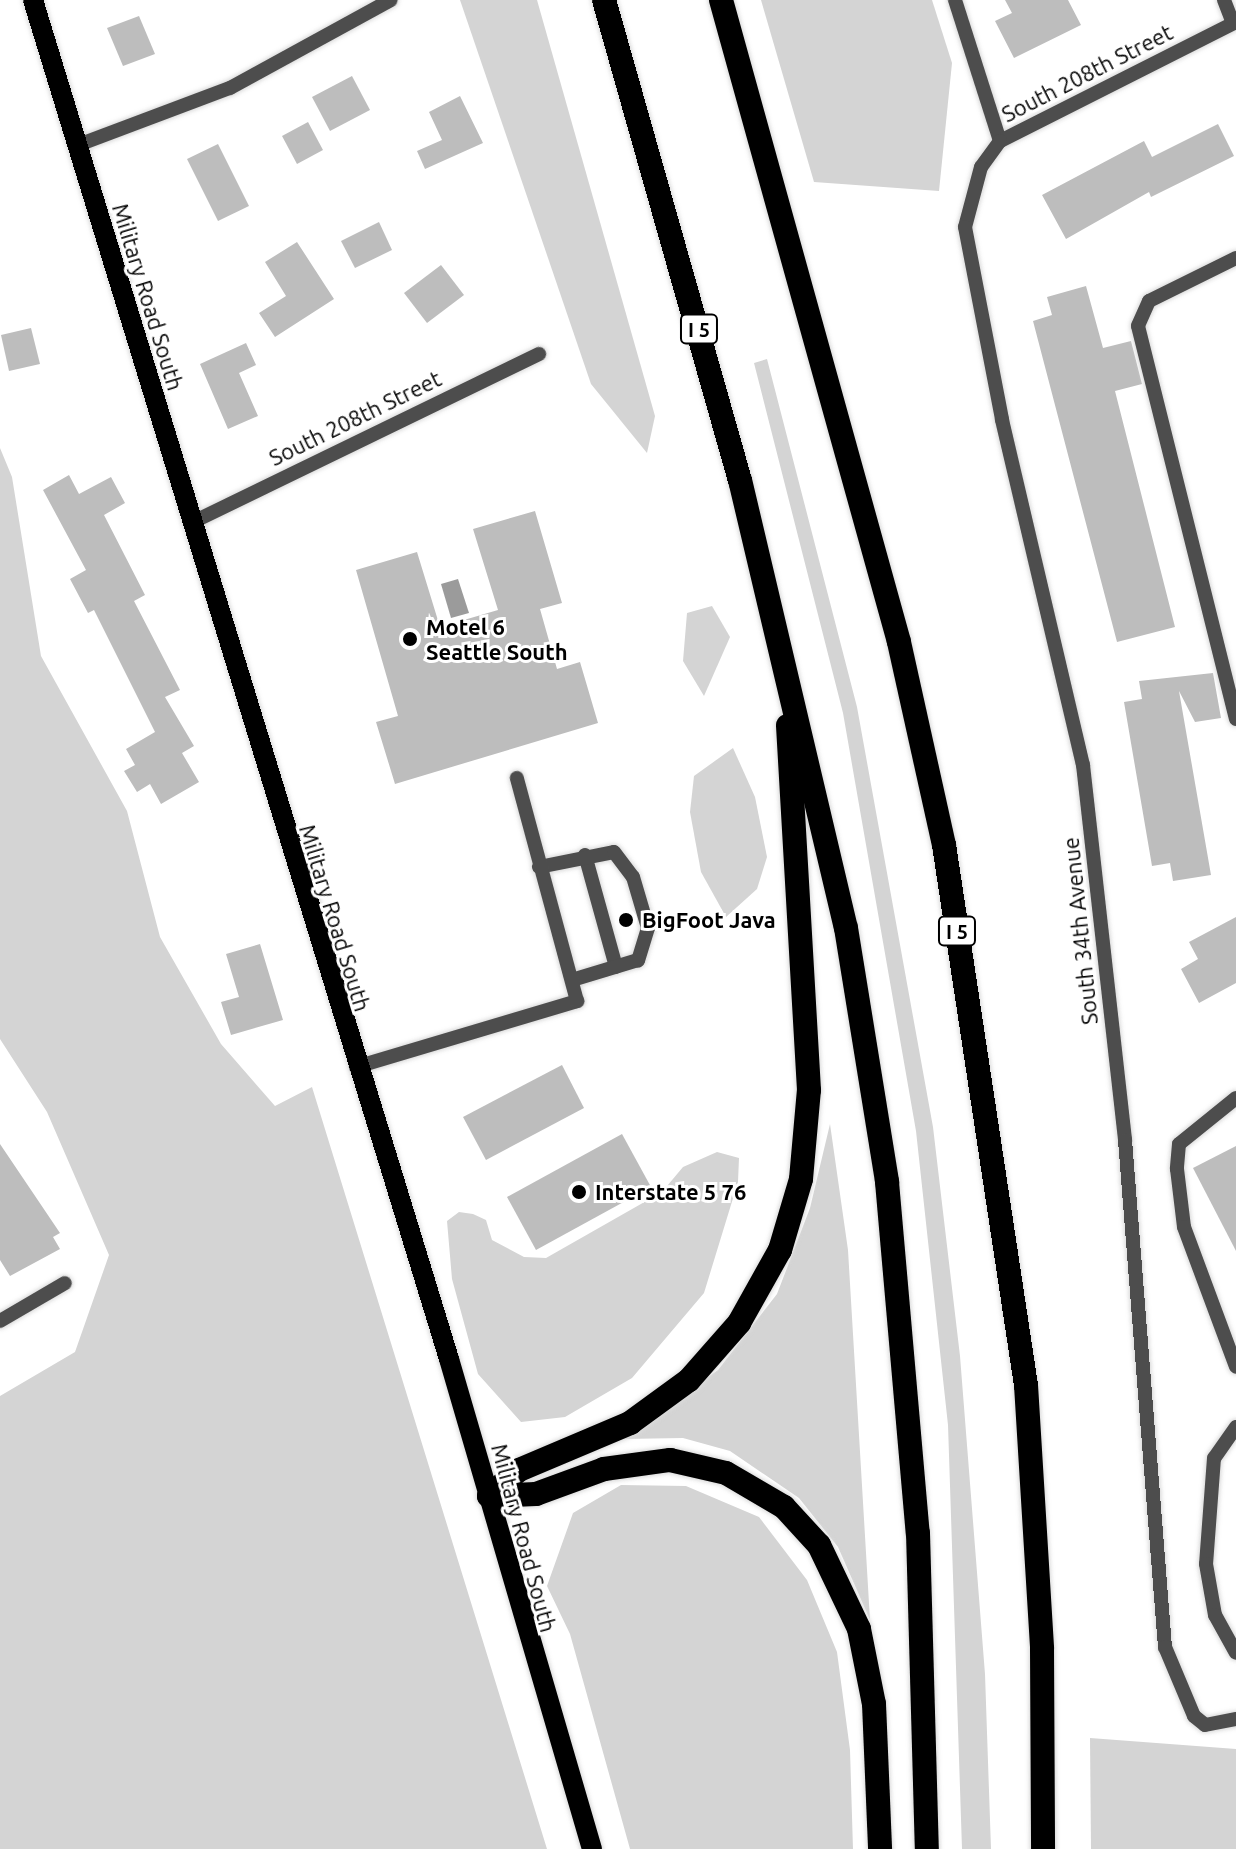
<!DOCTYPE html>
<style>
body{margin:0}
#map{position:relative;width:1236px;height:1849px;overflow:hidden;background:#fff;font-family:Ubuntu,sans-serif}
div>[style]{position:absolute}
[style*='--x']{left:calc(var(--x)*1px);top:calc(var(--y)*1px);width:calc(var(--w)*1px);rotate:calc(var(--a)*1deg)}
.green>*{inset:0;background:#d4d4d4}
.water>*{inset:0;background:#9b9b9b}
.building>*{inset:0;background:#bdbdbd}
.roads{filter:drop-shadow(0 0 2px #dbdbdb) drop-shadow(0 0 2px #dbdbdb)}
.minor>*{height:14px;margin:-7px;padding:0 7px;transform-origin:7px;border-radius:7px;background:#4d4d4d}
.major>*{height:20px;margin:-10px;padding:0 10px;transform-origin:10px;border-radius:10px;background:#000}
.highway>*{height:24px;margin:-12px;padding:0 12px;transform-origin:12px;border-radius:12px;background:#000}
.dots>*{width:22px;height:22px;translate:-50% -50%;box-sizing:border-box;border:4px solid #fff;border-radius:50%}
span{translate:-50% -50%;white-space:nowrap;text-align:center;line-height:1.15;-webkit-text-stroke:6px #fff;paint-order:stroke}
.shield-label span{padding:2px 6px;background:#fff;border:2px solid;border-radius:6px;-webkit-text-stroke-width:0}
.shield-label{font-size:20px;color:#000;font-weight:700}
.street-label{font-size:22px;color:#000}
.poi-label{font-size:22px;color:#000;font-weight:700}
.left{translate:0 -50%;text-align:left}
</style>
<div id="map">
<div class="green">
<i style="clip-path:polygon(460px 0,537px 0,655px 416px,647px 453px,591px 384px)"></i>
<i style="clip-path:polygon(761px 0,932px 0,952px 63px,939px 191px,814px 182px)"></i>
<i style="clip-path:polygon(767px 359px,857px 707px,933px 1127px,960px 1356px,985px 1674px,991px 1849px,962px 1849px,948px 1425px,916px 1131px,843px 713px,754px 363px)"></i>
<i style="clip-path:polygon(0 448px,12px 477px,41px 656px,127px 811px,160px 937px,221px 1044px,275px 1106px,312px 1087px,547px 1849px,0 1849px,0 1396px,75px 1352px,109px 1255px,47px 1112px,0 1039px)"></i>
<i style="clip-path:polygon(712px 606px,730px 637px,704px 696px,683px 661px,687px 613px)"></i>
<i style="clip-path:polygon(733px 748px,755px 797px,767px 857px,757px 889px,726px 917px,701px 872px,690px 812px,694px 776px)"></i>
<i style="clip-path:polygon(830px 1124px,848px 1250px,870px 1620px,838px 1547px,799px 1498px,730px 1451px,683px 1438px,623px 1439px,718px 1370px,777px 1294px,810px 1208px)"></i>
<i style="clip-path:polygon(717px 1152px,739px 1158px,738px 1182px,704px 1293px,632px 1378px,565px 1417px,521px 1422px,478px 1374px,452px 1279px,447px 1221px,459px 1212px,473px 1214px,486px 1220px,492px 1240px,524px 1257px,546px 1258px,662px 1192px,683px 1167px)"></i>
<i style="clip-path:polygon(621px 1485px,686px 1486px,759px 1517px,807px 1580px,837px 1652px,850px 1750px,853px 1849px,630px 1849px,570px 1634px,547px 1586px,573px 1513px)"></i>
<i style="clip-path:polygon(1090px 1738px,1236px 1749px,1236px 1849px,1091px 1849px)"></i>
</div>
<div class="water">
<i style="clip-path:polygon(458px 579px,469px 613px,451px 618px,441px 584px)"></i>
</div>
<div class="building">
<i style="clip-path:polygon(1005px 0,1068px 0,1081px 25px,1014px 58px,995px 21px,1012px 13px)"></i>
<i style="clip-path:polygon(139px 16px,155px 54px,123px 66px,107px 28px)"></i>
<i style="clip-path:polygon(352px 76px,370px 110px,330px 131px,312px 97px)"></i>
<i style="clip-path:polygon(460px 96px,483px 143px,425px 169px,417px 151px,442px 140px,429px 112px)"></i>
<i style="clip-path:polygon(308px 122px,323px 150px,297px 164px,282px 136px)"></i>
<i style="clip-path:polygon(1218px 124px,1234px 156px,1151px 197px,1149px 192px,1066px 239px,1042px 195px,1144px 141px,1152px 157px)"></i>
<i style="clip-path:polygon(218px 144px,249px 206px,218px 221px,187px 159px)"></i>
<i style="clip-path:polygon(379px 222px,392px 250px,355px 268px,341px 241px)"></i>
<i style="clip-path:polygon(297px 242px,334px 299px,275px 337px,259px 313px,286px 296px,265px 262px)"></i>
<i style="clip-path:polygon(441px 265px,464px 295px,427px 323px,404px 293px)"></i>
<i style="clip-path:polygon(1086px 286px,1103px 348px,1131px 341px,1142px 384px,1115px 391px,1175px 627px,1117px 642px,1033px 321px,1052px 315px,1047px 297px)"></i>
<i style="clip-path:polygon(31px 328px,40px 364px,9px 371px,1px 335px)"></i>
<i style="clip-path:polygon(246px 343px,256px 365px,239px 373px,258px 416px,228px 429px,200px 364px)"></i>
<i style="clip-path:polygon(69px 475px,79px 494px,111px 477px,125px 503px,104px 515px,145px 595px,134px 601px,180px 690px,165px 697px,194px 746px,182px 753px,199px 782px,161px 804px,150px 784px,137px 792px,124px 771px,135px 765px,126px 749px,155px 732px,94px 610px,88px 613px,70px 579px,86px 570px,43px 490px)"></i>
<i style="clip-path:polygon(535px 511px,562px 603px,540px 609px,557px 669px,580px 662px,598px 723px,395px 784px,376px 722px,398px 716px,356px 570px,417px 552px,440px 627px,498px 610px,473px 529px)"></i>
<i style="clip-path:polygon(1213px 673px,1221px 718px,1195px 722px,1179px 691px,1211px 875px,1173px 881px,1170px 863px,1152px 866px,1124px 702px,1142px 699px,1139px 681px)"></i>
<i style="clip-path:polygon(1236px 917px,1236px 983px,1199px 1003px,1181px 969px,1198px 959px,1189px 942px)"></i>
<i style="clip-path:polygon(260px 944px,283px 1020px,231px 1035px,221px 1002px,239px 997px,226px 954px)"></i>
<i style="clip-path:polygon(562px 1065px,584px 1108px,486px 1160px,463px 1117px)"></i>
<i style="clip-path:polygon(622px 1134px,651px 1187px,536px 1250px,507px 1197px)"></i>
<i style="clip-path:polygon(0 1144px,60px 1233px,53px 1237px,60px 1249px,10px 1276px,0 1260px)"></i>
<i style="clip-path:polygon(1236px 1146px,1236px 1251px,1193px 1168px)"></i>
</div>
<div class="roads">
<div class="minor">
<i style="--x:955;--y:0;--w:148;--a:72.3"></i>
<i style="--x:1224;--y:0;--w:25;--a:69"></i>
<i style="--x:1236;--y:22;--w:264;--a:153.2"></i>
<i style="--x:1000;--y:141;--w:32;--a:126"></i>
<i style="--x:981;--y:167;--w:62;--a:104.9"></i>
<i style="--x:965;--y:227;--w:197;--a:79.1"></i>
<i style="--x:1002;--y:420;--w:354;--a:76.8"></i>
<i style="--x:1083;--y:765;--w:377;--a:83.6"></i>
<i style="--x:1125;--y:1140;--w:509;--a:85.49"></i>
<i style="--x:1165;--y:1647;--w:75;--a:67.2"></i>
<i style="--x:1194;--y:1716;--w:14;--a:39"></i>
<i style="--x:1205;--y:1725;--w:32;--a:-11"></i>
<i style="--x:78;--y:145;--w:162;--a:-20.6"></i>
<i style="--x:230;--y:88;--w:183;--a:-28.7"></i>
<i style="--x:1236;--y:258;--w:97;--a:153.7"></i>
<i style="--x:1149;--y:301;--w:27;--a:114"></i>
<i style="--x:1138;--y:326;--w:405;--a:76"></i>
<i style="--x:191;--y:523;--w:387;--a:-25.9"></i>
<i style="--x:585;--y:855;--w:116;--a:74.5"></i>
<i style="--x:539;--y:867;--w:76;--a:-11.3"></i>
<i style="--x:614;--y:852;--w:31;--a:53"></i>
<i style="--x:633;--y:877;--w:53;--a:73.6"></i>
<i style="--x:648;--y:928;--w:34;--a:107"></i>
<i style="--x:638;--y:960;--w:69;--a:163.1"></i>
<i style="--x:356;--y:1067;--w:231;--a:-16.6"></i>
<i style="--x:577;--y:1001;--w:231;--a:-105.1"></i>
<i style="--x:1236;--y:1098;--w:73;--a:141.1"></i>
<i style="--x:1179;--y:1144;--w:25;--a:95"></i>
<i style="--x:1177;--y:1169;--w:58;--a:83.1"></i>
<i style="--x:1184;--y:1227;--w:149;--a:69.6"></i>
<i style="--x:0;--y:1321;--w:75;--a:-30.3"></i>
<i style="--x:1236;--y:1427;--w:38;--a:125"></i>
<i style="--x:1214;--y:1458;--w:106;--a:94.3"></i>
<i style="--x:1206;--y:1564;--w:52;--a:80"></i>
<i style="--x:1215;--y:1615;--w:43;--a:61.1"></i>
</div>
<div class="major">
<i style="--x:33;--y:0;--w:1421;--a:72.98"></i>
<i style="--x:449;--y:1359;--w:510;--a:73.73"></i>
</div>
<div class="highway">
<i style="--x:604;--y:0;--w:499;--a:74.2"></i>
<i style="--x:740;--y:480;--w:460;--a:76.7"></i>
<i style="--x:846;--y:928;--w:257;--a:80.8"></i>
<i style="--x:887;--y:1182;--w:352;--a:85"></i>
<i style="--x:918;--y:1533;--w:316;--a:88.4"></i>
<i style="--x:721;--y:0;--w:666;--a:74.5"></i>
<i style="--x:899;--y:642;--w:208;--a:77.5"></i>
<i style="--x:944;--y:845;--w:546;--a:81.37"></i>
<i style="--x:1026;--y:1385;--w:264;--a:86.5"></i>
<i style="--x:1042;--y:1649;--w:200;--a:89.7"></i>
<i style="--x:489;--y:1496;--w:40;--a:-41"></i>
<i style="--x:519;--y:1470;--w:121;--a:-22.9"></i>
<i style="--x:630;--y:1423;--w:73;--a:-36.1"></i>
<i style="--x:689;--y:1380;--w:76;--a:-48.7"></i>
<i style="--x:739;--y:1323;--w:84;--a:-60.7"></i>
<i style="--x:780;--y:1250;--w:74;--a:-73.5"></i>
<i style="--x:801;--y:1179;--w:89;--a:-84.9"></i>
<i style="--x:809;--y:1090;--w:365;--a:-93.3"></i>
<i style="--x:489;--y:1496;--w:47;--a:-2.4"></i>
<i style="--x:536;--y:1494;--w:72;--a:-20.2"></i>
<i style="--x:604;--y:1469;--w:67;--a:-7.8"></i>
<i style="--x:670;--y:1460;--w:57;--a:13.1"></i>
<i style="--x:726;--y:1473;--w:67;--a:30.4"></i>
<i style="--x:784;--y:1507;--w:52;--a:47.4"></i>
<i style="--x:819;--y:1545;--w:93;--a:64.5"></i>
<i style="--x:859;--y:1629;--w:76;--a:78.7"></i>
<i style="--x:874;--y:1704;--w:145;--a:87.6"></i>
</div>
</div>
<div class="dots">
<i style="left:410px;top:639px;background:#000"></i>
<i style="left:626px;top:920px;background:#000"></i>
<i style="left:579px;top:1192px;background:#000"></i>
</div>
<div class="shield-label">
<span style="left:699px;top:329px">I 5</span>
<span style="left:957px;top:931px">I 5</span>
</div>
<div class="street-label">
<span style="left:1087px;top:73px;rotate:-27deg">South 208th Street</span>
<span style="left:148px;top:297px;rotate:73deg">Military Road South</span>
<span style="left:355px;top:418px;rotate:-26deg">South 208th Street</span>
<span style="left:335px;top:918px;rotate:73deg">Military Road South</span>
<span style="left:1080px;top:931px;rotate:-96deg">South 34th Avenue</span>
<span style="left:524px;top:1538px;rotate:75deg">Military Road South</span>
</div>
<div class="poi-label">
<span class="left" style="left:426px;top:639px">Motel 6<br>Seattle South</span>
<span class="left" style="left:642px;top:920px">BigFoot Java</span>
<span class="left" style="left:595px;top:1192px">Interstate 5 76</span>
</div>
</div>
